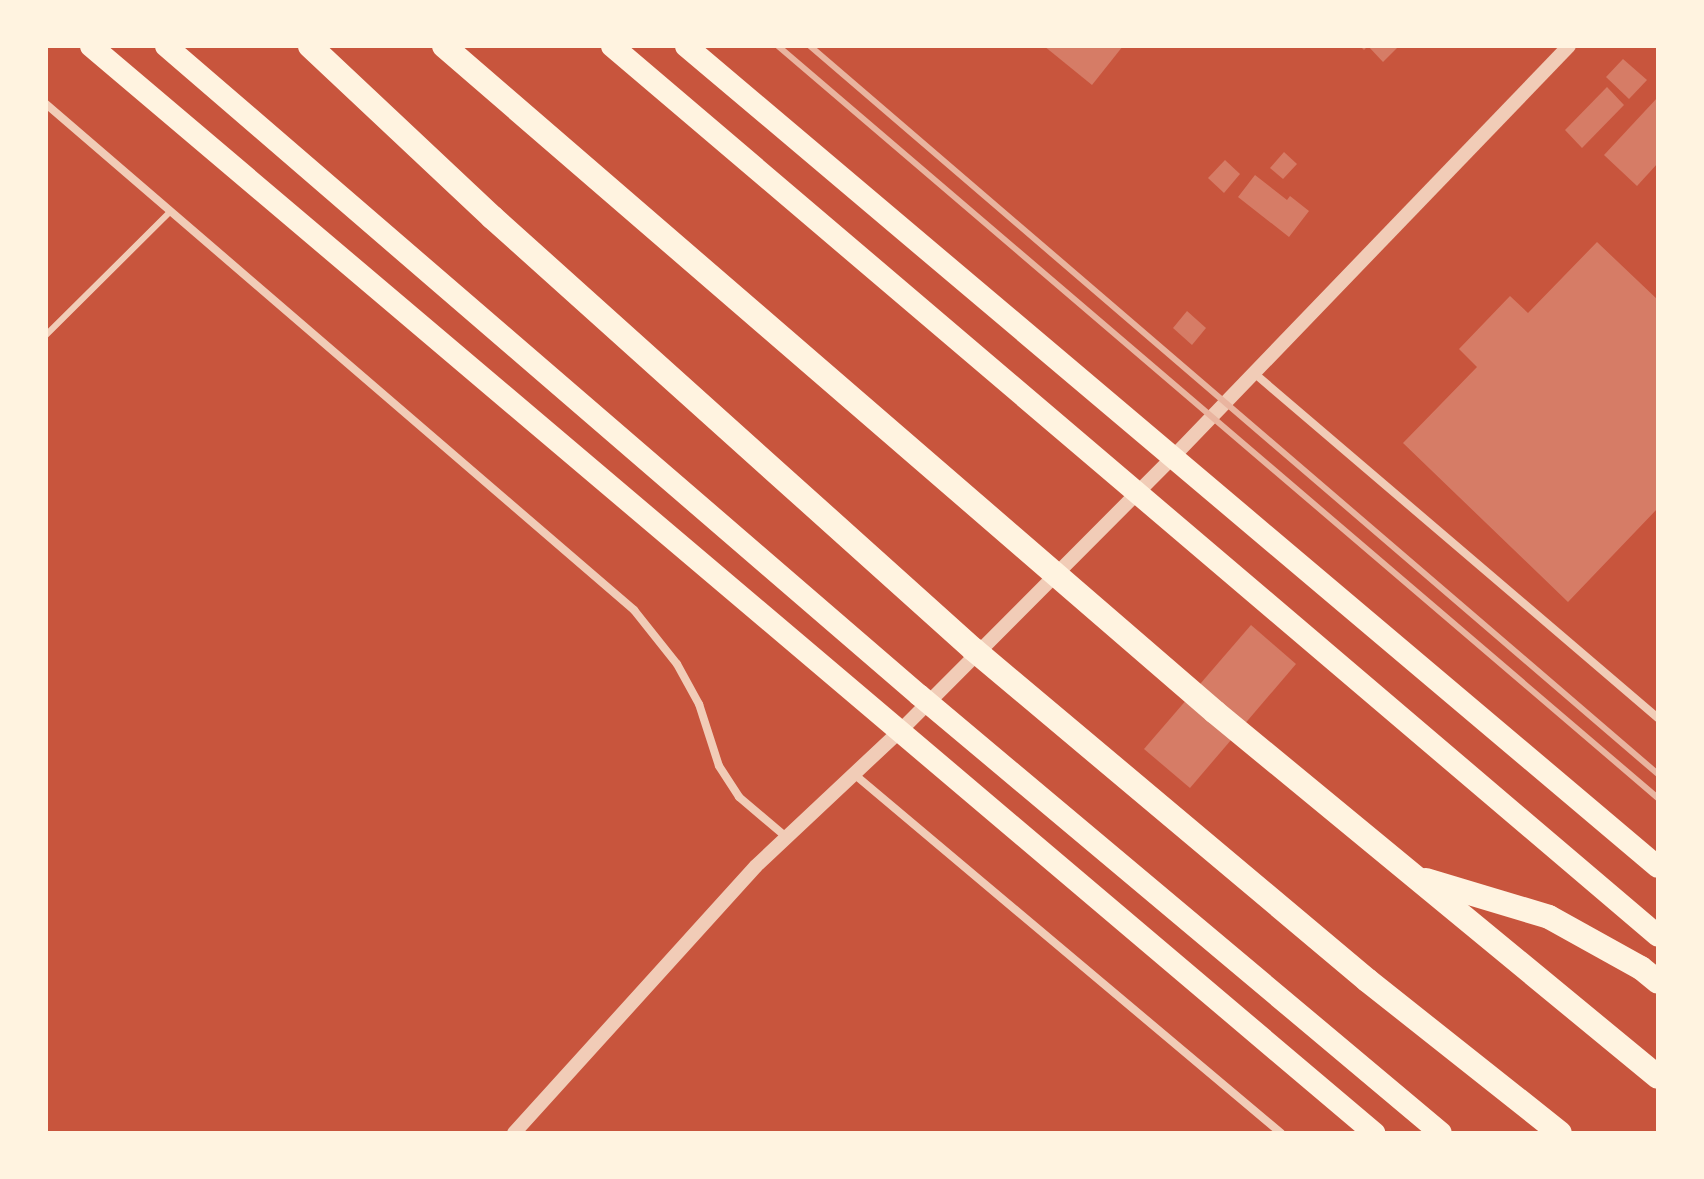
<!DOCTYPE html>
<style>
body{margin:0}
#map{position:relative;width:1704px;height:1179px;overflow:hidden;background:#c8553d;font-family:"Varela Round",sans-serif}
div>[style]{position:absolute}
[style*='--x']{left:calc(var(--x)*1px);top:calc(var(--y)*1px);width:calc(var(--w)*1px);rotate:calc(var(--a)*1deg)}
.building>*{inset:0;background:#d67c66}
.service>*{height:6px;margin:-3px;padding:0 3px;transform-origin:3px;border-radius:3px;background:#f1ccb7}
.minor>*{height:8px;margin:-4px;padding:0 4px;transform-origin:4px;border-radius:4px;background:#f1ccb7}
.tertiary>*{height:14px;margin:-7px;padding:0 7px;transform-origin:7px;border-radius:7px;background:#f1ccb7}
.trunk>*{height:22px;margin:-11px;padding:0 11px;transform-origin:11px;border-radius:11px;background:#fff3e0}
.motorway>*{height:24px;margin:-12px;padding:0 12px;transform-origin:12px;border-radius:12px;background:#fff3e0}
.rail>*{height:6px;margin:-3px;padding:0 3px;transform-origin:3px;border-radius:3px;background:#e9b49f}
span{translate:-50% -50%;white-space:nowrap;text-align:center;line-height:1.15;-webkit-text-stroke:8px #fff3e0;paint-order:stroke}
.frame{position:absolute;inset:0;border:48px solid #fff3e0;pointer-events:none}
</style>
<div id="map">
<div class="building">
<i style="clip-path:polygon(1044px 46px,1123px 46px,1092px 85px)"></i>
<i style="clip-path:polygon(1360px 46px,1399px 46px,1383px 62px,1368px 46px,1364px 50px)"></i>
<i style="clip-path:polygon(1623px 59px,1647px 80px,1629px 99px,1606px 77px)"></i>
<i style="clip-path:polygon(1607px 87px,1624px 105px,1582px 148px,1565px 130px)"></i>
<i style="clip-path:polygon(1658px 97px,1658px 163px,1637px 186px,1604px 155px)"></i>
<i style="clip-path:polygon(1284px 152px,1297px 164px,1283px 179px,1270px 168px)"></i>
<i style="clip-path:polygon(1225px 160px,1240px 174px,1224px 193px,1208px 178px)"></i>
<i style="clip-path:polygon(1255px 175px,1287px 200px,1290px 196px,1309px 211px,1289px 237px,1238px 197px)"></i>
<i style="clip-path:polygon(1597px 242px,1658px 300px,1658px 508px,1568px 602px,1403px 443px,1477px 367px,1459px 349px,1510px 296px,1528px 313px)"></i>
<i style="clip-path:polygon(1187px 311px,1206px 328px,1192px 345px,1173px 328px)"></i>
<i style="clip-path:polygon(1251px 625px,1296px 664px,1190px 788px,1144px 749px)"></i>
</div>
<div class="service">
<i style="--x:46;--y:335;--w:175;--a:-44.8"></i>
</div>
<div class="minor">
<i style="--x:46;--y:104;--w:776;--a:40.71"></i>
<i style="--x:634;--y:610;--w:69;--a:51.5"></i>
<i style="--x:677;--y:664;--w:46;--a:61.2"></i>
<i style="--x:699;--y:704;--w:65;--a:72.1"></i>
<i style="--x:719;--y:766;--w:37;--a:57"></i>
<i style="--x:739;--y:797;--w:60;--a:40.3"></i>
<i style="--x:1254;--y:373;--w:531;--a:40.5"></i>
<i style="--x:854;--y:774;--w:558;--a:40.06"></i>
</div>
<div class="tertiary">
<i style="--x:514;--y:1133;--w:360;--a:-47.8"></i>
<i style="--x:756;--y:866;--w:199;--a:-43.2"></i>
<i style="--x:901;--y:730;--w:387;--a:-45.1"></i>
<i style="--x:1174;--y:456;--w:569;--a:-46.07"></i>
</div>
<div class="trunk">
<i style="--x:91;--y:46;--w:1682;--a:40.27"></i>
<i style="--x:166;--y:46;--w:994;--a:40.76"></i>
<i style="--x:919;--y:695;--w:681;--a:40"></i>
<i style="--x:612;--y:46;--w:1373;--a:40.39"></i>
<i style="--x:686;--y:46;--w:1272;--a:40.19"></i>
</div>
<div class="motorway">
<i style="--x:310;--y:46;--w:250;--a:43.2"></i>
<i style="--x:492;--y:217;--w:647;--a:41.93"></i>
<i style="--x:973;--y:649;--w:515;--a:40.03"></i>
<i style="--x:1367;--y:980;--w:246;--a:38.4"></i>
<i style="--x:444;--y:46;--w:1019;--a:40.82"></i>
<i style="--x:1215;--y:712;--w:574;--a:39.49"></i>
<i style="--x:1426;--y:880;--w:128;--a:16.7"></i>
<i style="--x:1549;--y:917;--w:105;--a:29"></i>
<i style="--x:1641;--y:968;--w:22;--a:39"></i>
</div>
<div class="rail">
<i style="--x:778;--y:46;--w:1158;--a:40.52"></i>
<i style="--x:810;--y:46;--w:1118;--a:40.65"></i>
</div>
<div class="frame"></div>
</div>
